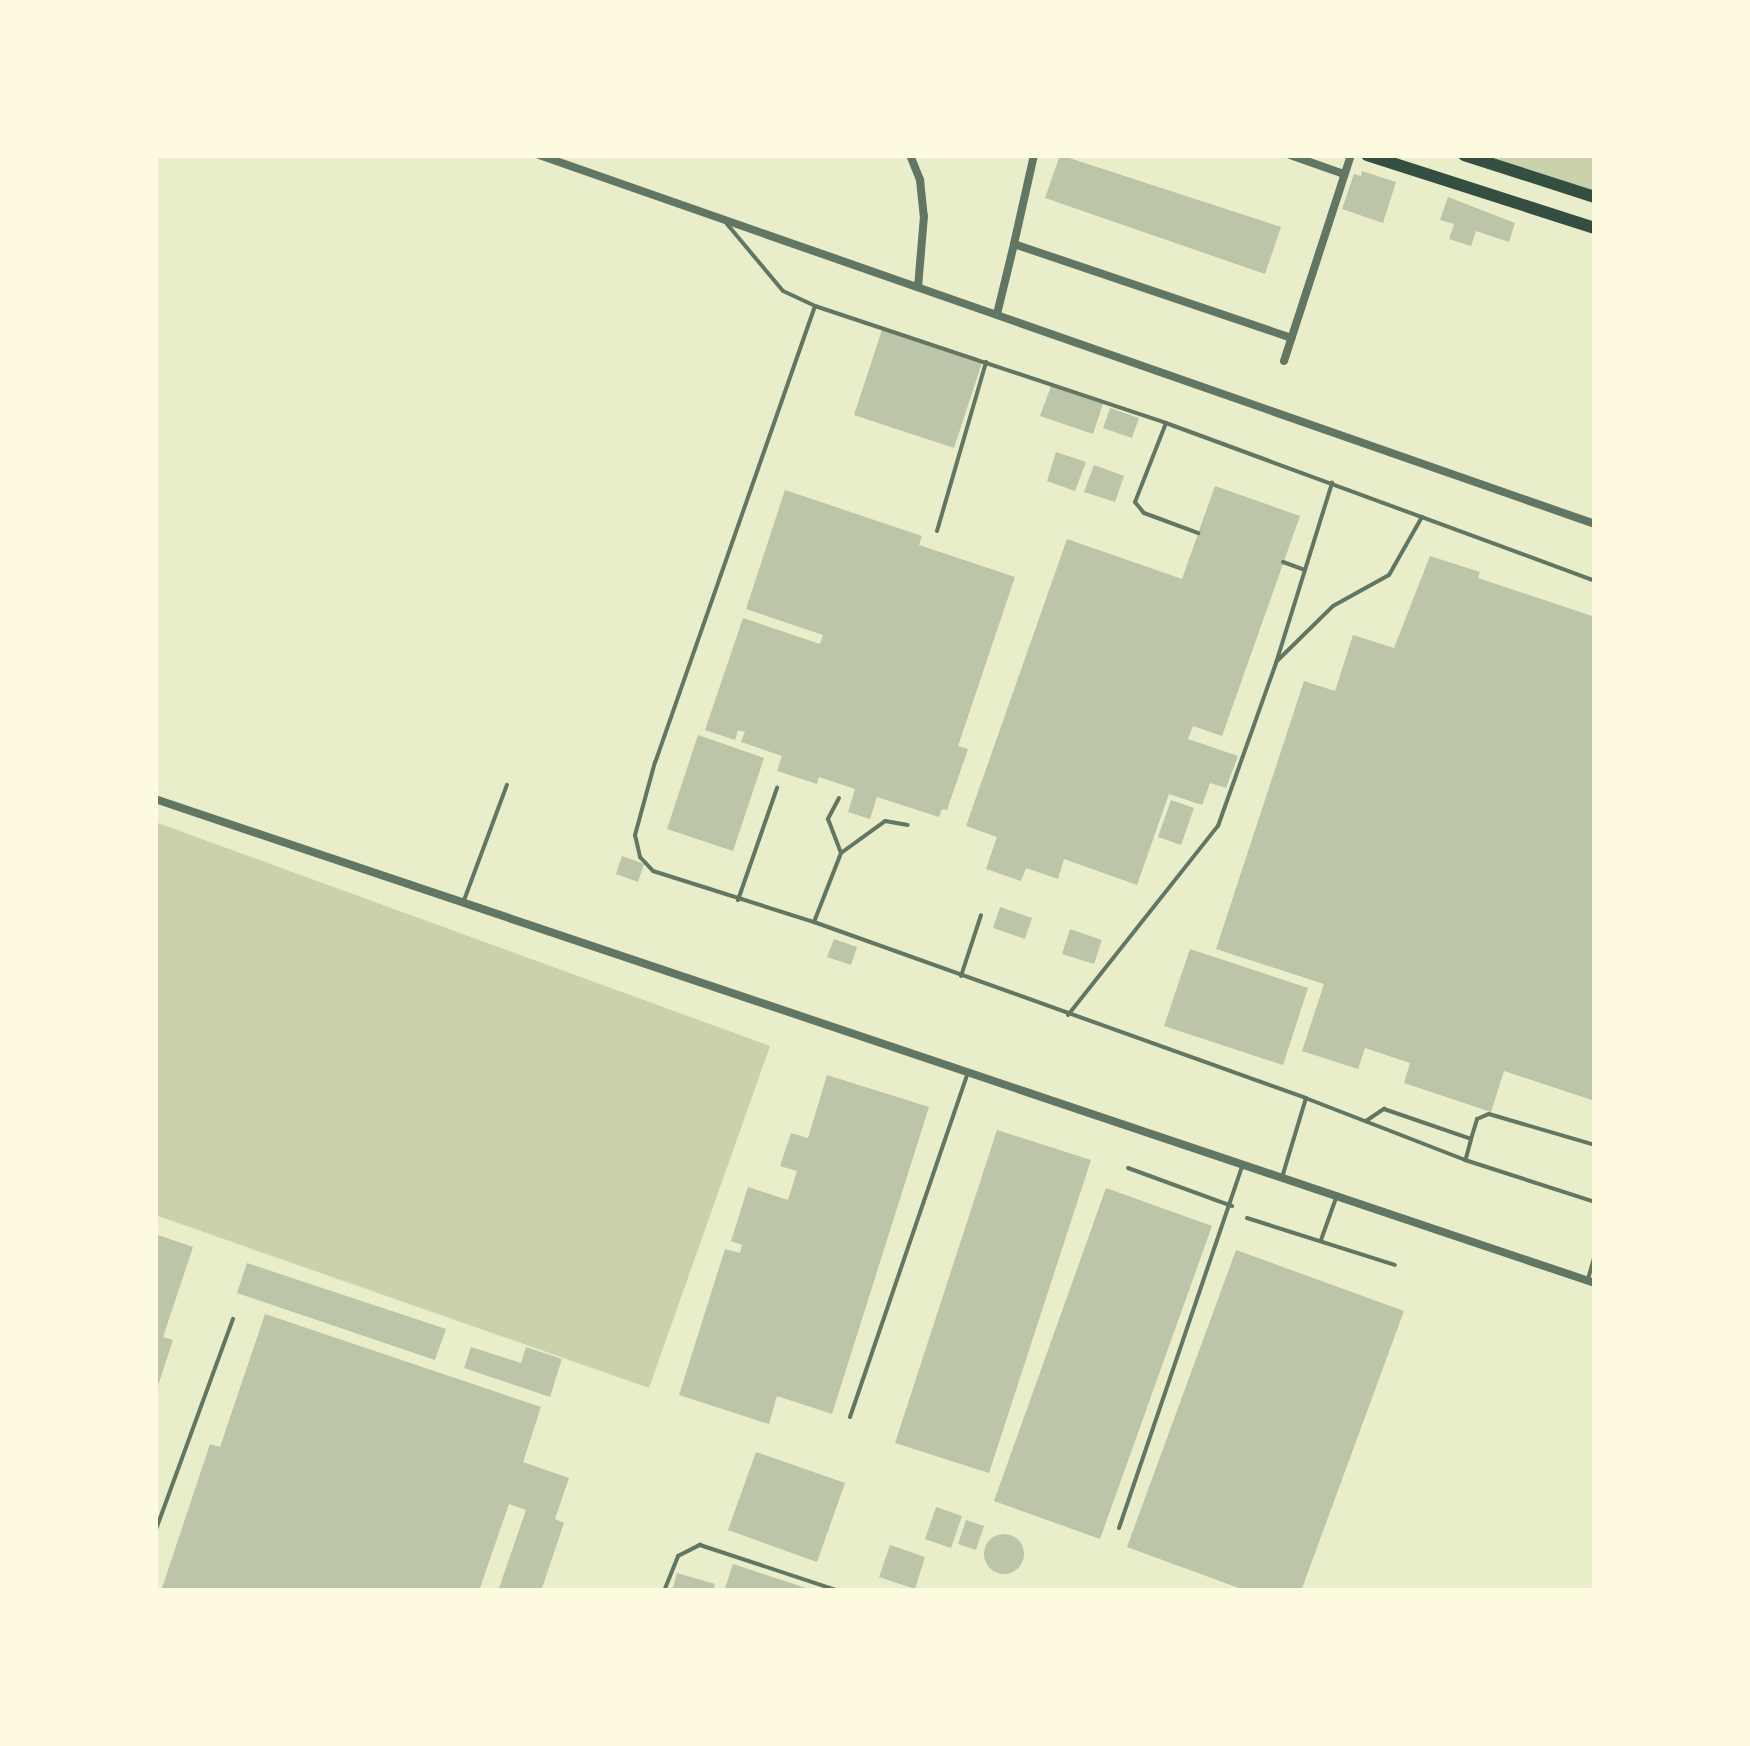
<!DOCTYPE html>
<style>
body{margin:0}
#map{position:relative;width:1750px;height:1746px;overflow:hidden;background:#e9edc9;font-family:Jost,sans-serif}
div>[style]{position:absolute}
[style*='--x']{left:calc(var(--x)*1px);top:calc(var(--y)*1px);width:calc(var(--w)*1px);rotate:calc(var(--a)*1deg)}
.green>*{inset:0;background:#cad2ad}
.building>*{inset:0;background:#bcc5a7}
.round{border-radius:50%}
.service>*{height:4px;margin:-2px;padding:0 2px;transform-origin:2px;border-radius:2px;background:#617663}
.minor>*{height:8px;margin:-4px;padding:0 4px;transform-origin:4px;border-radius:4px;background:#617663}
.primary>*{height:12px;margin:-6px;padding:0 6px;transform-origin:6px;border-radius:6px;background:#344e41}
span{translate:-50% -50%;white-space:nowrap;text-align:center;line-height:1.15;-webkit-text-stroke:8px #fefae0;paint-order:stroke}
.frame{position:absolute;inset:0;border:158px solid #fefae0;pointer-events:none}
</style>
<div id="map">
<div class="green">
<i style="clip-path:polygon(1464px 155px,1595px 155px,1595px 197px)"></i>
<i style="clip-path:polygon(155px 822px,770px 1046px,649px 1388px,155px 1215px)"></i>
</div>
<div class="building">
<i style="clip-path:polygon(1060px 155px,1281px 227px,1265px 274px,1045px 198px)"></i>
<i style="clip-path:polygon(1362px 171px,1396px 182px,1383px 223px,1342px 209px,1354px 174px,1361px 176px)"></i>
<i style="clip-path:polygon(1448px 197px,1515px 223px,1509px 242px,1476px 231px,1471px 246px,1449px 239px,1454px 224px,1440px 220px)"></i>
<i style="clip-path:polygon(882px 330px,982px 363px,954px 448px,854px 415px)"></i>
<i style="clip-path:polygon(1051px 386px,1103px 404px,1093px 434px,1040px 416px)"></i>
<i style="clip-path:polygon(1110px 408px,1139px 418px,1132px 438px,1103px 428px)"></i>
<i style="clip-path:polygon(1056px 452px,1086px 462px,1075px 491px,1047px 481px)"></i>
<i style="clip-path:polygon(1094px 465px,1124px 476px,1115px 502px,1084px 492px)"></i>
<i style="clip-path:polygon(1215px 486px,1300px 516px,1222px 736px,1193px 726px,1188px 739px,1238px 756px,1226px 788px,1210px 783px,1202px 805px,1169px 794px,1137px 885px,1064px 859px,1058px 879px,1026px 868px,1021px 881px,986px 869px,997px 837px,966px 826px,1067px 539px,1182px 579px)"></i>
<i style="clip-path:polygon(785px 490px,922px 536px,919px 545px,1015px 577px,958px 746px,968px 749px,947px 810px,942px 809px,939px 817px,877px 797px,870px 819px,848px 812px,855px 789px,819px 777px,817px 784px,777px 771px,782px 756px,741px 742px,745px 732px,738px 730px,735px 740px,705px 730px,743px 618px,820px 644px,823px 635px,746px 609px)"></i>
<i style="clip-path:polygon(1430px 556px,1480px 572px,1478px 578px,1595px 617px,1595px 1101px,1504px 1071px,1491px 1112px,1404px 1083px,1410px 1063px,1365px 1048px,1358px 1069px,1302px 1051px,1324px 984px,1216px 949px,1304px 681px,1335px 691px,1353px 635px,1394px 648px)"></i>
<i style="clip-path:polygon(698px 735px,764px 758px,733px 851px,667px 829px)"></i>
<i style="clip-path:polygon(1171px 800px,1194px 808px,1181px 845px,1158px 837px)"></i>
<i style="clip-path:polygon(622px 856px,644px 864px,638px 882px,616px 874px)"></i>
<i style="clip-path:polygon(1000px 907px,1032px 918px,1025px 939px,993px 928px)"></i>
<i style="clip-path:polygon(1070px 929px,1102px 940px,1094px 964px,1062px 954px)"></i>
<i style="clip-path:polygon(834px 939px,857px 947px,851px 965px,827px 957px)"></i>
<i style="clip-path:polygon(1190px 949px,1308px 988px,1283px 1065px,1164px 1026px)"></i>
<i style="clip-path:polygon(827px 1075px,929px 1107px,832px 1414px,777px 1396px,769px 1424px,679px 1395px,725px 1249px,740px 1253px,742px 1245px,731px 1241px,748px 1187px,788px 1200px,797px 1171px,780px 1166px,791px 1133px,808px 1138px)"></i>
<i style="clip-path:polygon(997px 1130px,1091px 1160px,989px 1473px,895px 1443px)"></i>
<i style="clip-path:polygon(1106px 1188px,1212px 1226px,1100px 1539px,994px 1501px)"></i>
<i style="clip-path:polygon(155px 1234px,193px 1247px,163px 1337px,173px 1340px,156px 1392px)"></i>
<i style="clip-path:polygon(1236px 1250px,1404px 1311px,1301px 1591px,1247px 1591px,1127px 1547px)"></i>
<i style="clip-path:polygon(247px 1263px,446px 1329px,435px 1360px,237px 1293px)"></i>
<i style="clip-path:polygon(265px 1314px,541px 1407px,523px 1462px,569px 1478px,555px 1519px,564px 1523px,541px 1591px,498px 1591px,526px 1510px,509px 1504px,479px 1591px,161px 1591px,210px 1444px,220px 1447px)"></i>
<i style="clip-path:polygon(471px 1347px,521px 1363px,526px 1347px,562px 1359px,550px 1397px,464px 1368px)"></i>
<i style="clip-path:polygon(756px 1452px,845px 1483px,817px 1562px,728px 1530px)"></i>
<i style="clip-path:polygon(936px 1507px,962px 1516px,951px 1548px,925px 1539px)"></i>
<i style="clip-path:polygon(966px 1520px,984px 1526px,976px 1550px,958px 1544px)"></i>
<i class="round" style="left:984px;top:1534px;width:40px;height:40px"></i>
<i style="clip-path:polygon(890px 1545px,925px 1557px,915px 1589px,879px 1577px)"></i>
<i style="clip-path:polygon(733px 1564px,812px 1590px,812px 1591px,724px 1591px)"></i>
<i style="clip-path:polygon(677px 1573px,715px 1584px,713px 1591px,672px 1591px)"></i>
</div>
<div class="service">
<i style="--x:652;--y:155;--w:11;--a:0"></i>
<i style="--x:727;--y:224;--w:87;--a:50.1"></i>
<i style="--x:783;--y:291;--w:35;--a:25"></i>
<i style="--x:815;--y:306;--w:370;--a:18.4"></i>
<i style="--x:1166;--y:423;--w:457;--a:20.2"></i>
<i style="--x:815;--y:306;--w:483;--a:109.3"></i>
<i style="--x:655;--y:762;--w:76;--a:105.3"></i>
<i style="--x:635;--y:835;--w:23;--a:77"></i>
<i style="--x:640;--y:857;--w:19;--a:47"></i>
<i style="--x:653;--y:871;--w:169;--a:17.6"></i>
<i style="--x:814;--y:922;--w:523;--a:19.68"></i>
<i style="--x:1306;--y:1098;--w:79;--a:106.8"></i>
<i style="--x:1166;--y:423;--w:85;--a:111.4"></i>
<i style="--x:1135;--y:502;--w:14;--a:51"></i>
<i style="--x:1144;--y:513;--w:58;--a:20.3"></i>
<i style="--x:937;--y:531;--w:176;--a:-73.8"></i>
<i style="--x:1283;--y:562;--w:23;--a:20"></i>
<i style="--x:1277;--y:661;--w:78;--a:-44.5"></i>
<i style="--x:1333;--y:606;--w:64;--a:-29"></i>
<i style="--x:1389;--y:575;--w:67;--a:-60.4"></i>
<i style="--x:839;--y:798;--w:24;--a:118"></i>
<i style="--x:828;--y:819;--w:36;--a:69"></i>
<i style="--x:738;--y:900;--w:119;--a:-70.8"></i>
<i style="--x:463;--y:903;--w:126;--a:-69.6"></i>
<i style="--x:814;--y:922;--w:74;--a:-68.6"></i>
<i style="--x:841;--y:853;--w:54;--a:-36"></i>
<i style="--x:885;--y:821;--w:23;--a:10"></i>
<i style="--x:961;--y:976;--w:64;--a:-71.8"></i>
<i style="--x:1068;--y:1015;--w:241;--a:-51.6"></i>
<i style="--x:1218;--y:826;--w:173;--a:-70.4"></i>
<i style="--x:1276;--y:663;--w:189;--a:-72.7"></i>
<i style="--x:1308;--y:1099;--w:168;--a:21.2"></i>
<i style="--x:1465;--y:1160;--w:137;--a:17.9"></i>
<i style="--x:1366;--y:1121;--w:22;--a:-34"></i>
<i style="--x:1384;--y:1109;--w:92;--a:19"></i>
<i style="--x:1471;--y:1139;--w:21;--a:-73"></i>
<i style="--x:1477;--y:1119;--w:13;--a:-23"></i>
<i style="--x:1489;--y:1114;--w:110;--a:16.3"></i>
<i style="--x:1466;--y:1158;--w:20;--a:-75"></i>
<i style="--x:1128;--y:1168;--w:111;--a:20.1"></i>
<i style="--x:1247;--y:1218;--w:155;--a:17.6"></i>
<i style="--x:1321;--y:1240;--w:45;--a:-70.3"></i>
<i style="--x:1588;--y:1279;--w:25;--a:-74"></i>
<i style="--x:850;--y:1417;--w:364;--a:-71.1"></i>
<i style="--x:1119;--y:1528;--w:382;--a:-71.2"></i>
<i style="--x:155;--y:1532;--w:227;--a:-69.9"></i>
<i style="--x:664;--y:1591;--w:38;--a:-68"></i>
<i style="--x:678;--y:1556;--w:25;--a:-27"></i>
<i style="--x:700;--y:1545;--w:146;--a:18.3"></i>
</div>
<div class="minor">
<i style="--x:539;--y:155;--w:1119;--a:19.26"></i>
<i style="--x:910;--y:155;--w:27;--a:68"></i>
<i style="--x:920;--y:180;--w:36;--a:84"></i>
<i style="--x:924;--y:216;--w:71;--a:94.8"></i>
<i style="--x:1034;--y:155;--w:91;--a:102.7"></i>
<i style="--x:1014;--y:244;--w:293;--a:18.7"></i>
<i style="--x:1290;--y:155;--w:57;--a:19.4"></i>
<i style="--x:997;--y:314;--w:72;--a:-76.3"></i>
<i style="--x:1284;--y:361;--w:217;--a:-72"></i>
<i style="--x:155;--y:799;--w:1519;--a:18.58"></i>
</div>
<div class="primary">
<i style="--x:1367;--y:155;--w:239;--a:17.8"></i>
<i style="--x:1464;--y:155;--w:138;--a:17.8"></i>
</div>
<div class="frame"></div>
</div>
